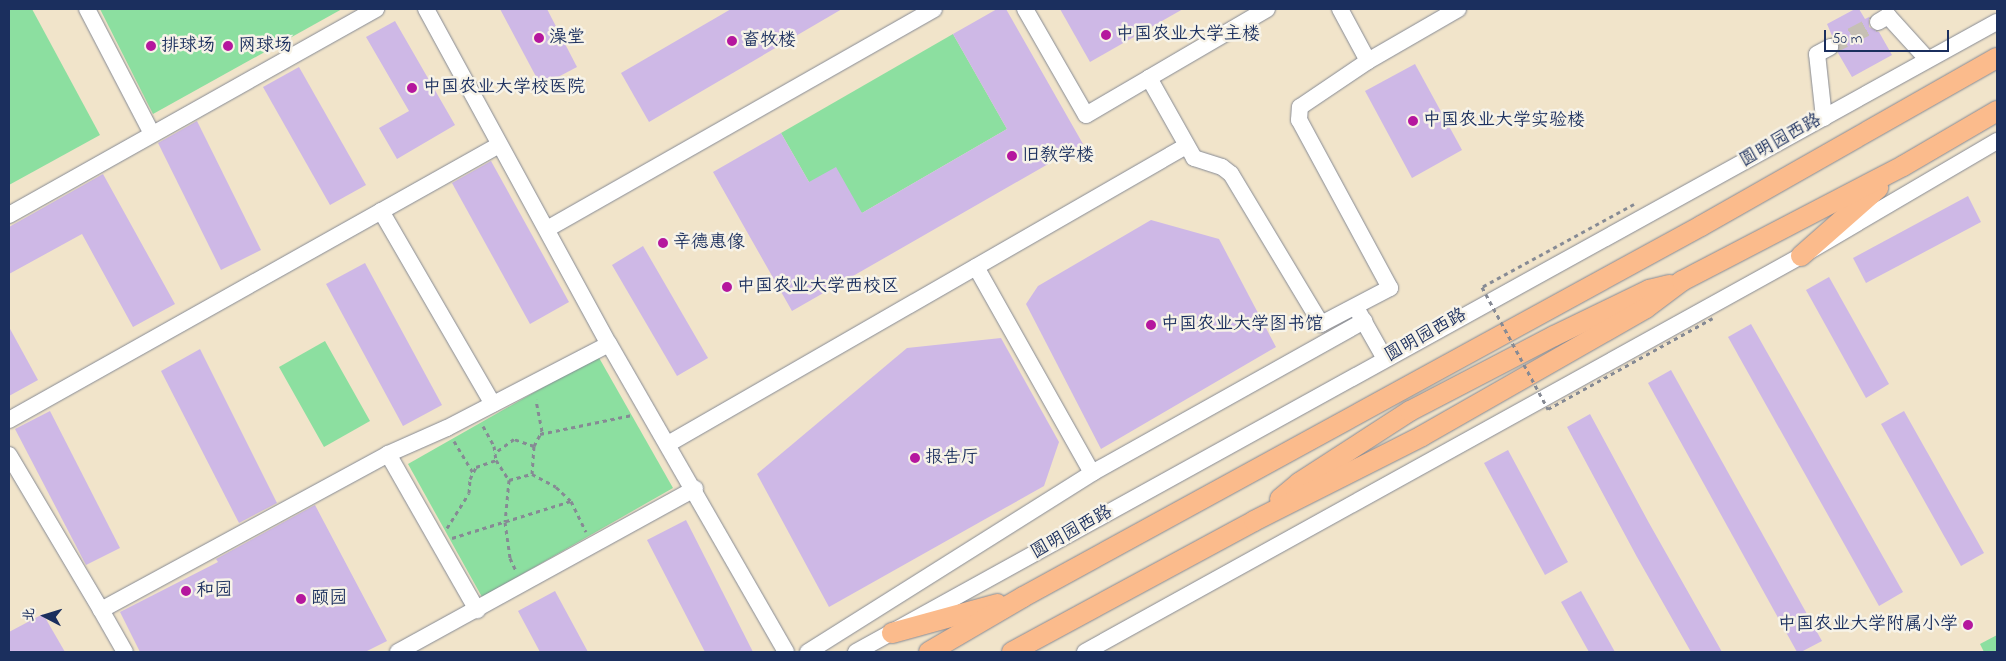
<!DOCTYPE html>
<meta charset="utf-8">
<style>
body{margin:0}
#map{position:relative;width:2006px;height:661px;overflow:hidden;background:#f1e4ca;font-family:"Indie Flower","LXGW WenKai TC",sans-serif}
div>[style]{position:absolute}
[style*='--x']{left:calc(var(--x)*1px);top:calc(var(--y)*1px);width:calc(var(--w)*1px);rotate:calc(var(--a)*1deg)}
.green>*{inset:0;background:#8cdfa0}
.building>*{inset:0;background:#ceb8e6}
.minor-tunnel>*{height:16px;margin-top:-8px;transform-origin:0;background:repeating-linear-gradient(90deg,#c6c0b4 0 16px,transparent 0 24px)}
.path>*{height:3px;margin-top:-1.5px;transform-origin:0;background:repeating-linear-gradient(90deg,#868a94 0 4px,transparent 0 8px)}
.roads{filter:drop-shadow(0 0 1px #868a94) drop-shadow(0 0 1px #868a94)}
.minor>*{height:16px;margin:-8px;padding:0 8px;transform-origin:8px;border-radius:8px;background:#fff}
.major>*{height:20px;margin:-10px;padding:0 10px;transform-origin:10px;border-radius:10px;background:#fbbb8c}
.path-bridge>*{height:3px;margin-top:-1.5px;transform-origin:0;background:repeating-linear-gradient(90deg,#868a94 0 4px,transparent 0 8px)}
.dots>*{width:14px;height:14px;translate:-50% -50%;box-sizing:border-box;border:2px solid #f7f3e8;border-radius:50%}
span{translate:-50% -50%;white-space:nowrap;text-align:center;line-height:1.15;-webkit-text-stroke:5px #f7f3e8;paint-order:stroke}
.poi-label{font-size:18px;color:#1b2f5e}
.left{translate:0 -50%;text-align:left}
.right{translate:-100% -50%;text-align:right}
.street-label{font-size:18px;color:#1b2f5e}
.frame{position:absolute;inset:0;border:10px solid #1b2f5e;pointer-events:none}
.north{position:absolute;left:20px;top:591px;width:50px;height:50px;-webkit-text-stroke:4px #f7f3e8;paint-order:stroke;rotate:275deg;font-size:14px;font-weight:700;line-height:20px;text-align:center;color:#1b2f5e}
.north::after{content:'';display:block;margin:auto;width:18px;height:22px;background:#1b2f5e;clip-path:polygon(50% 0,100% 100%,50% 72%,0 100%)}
.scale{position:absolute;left:1824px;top:30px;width:125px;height:22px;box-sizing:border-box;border:2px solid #1b2f5e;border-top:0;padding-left:6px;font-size:15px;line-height:18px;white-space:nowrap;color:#1b2f5e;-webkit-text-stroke:4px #f7f3e8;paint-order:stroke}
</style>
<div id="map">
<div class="green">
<i style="clip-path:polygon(9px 9px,32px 9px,100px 135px,9px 185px)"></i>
<i style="clip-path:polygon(100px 9px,342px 9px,153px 114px)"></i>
<i style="clip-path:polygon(953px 34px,1007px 129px,862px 213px,809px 182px,781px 133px)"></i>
<i style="clip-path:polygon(325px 341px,370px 421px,324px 447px,279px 367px)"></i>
<i style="clip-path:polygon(598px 356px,673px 488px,482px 597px,408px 464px)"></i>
<i style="clip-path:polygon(1997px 635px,1997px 652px,1984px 652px,1980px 644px)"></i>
</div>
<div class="building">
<i style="clip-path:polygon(500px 9px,547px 9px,577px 67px,541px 86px)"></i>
<i style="clip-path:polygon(731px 9px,842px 9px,649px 122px,621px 73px)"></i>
<i style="clip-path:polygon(997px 9px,1006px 9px,1083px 144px,792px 311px,713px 172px,781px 133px,809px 182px,836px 167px,862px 213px,1007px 129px,953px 34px)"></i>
<i style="clip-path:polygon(1060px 9px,1183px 9px,1090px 62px)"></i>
<i style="clip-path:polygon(1855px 9px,1859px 9px,1865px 19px,1869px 17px,1869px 27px,1879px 32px,1892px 55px,1852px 77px,1838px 53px,1839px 43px,1833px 38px,1827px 24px)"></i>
<i style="clip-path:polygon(395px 21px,455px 125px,397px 159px,379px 128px,409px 111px,366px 37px)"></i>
<i style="clip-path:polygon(1415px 64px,1462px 150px,1412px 178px,1365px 91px)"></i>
<i style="clip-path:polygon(299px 67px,366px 185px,330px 205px,263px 87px)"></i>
<i style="clip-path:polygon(197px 121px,261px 250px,221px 270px,158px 143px)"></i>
<i style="clip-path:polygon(491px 161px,569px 302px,530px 324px,452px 183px)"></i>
<i style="clip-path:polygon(103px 174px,175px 304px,133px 327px,82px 234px,9px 274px,9px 227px)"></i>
<i style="clip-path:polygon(1968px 196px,1981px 222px,1866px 283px,1853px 258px)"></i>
<i style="clip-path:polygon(1151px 220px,1219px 239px,1276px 347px,1101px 449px,1026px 304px,1038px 286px)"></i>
<i style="clip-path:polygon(643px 246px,708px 358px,677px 376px,612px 265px)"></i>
<i style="clip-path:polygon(365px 263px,442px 405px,403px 426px,326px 284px)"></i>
<i style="clip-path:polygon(1829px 277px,1889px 384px,1866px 398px,1806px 290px)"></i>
<i style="clip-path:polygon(1751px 324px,1903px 592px,1879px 606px,1728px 337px)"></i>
<i style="clip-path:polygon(9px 327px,38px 380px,9px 396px)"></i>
<i style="clip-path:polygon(1001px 338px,1059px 442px,1044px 486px,829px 607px,757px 474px,907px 348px)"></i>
<i style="clip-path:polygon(200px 349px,277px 503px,239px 523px,161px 371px)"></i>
<i style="clip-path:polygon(1671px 370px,1822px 641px,1801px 652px,1797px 652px,1648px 383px)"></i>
<i style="clip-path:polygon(50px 411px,120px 548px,86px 565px,15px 429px)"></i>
<i style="clip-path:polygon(1904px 411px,1984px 553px,1961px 566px,1881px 424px)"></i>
<i style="clip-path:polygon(1590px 414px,1649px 523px,1722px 652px,1691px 652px,1637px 557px,1567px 427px)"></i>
<i style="clip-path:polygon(1508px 450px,1568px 562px,1545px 575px,1484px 463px)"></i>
<i style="clip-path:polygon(315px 505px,387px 641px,365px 652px,140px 652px,120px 612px,218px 562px,216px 559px)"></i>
<i style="clip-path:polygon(686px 520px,753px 652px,705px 652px,647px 540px)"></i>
<i style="clip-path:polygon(555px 591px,588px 652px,540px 652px,518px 611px)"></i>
<i style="clip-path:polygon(1581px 591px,1615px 652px,1589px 652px,1561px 602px)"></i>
<i style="clip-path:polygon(43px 614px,65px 652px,9px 652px,9px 632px)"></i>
</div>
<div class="minor-tunnel">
<i style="--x:1830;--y:47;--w:54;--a:-27.5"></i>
</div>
<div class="path">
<i style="--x:483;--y:426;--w:23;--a:61"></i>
<i style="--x:494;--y:446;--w:14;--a:82"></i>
<i style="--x:496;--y:460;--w:24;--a:57"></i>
<i style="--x:509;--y:480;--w:24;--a:-15"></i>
<i style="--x:532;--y:474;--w:28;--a:-86"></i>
<i style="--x:534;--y:446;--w:21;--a:-161"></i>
<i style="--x:514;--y:439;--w:24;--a:144"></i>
<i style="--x:540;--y:434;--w:94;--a:-11.7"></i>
<i style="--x:454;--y:441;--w:37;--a:59"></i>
<i style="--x:534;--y:446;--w:17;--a:-62"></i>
<i style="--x:542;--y:431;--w:32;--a:-101"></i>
<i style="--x:532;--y:474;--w:27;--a:28"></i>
<i style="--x:556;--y:487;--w:21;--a:43"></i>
<i style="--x:571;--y:501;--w:34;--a:64"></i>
<i style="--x:509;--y:480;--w:42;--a:95.4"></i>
<i style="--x:505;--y:522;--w:36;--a:82"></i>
<i style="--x:510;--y:558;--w:14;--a:65"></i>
<i style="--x:447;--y:528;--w:41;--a:-57.8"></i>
<i style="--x:469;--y:493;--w:14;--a:-86"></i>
<i style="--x:470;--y:479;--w:13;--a:-63"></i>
<i style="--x:476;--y:467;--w:21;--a:-19"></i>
<i style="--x:452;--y:538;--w:125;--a:-17.3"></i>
</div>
<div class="roads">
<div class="minor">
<i style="--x:87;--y:9;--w:141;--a:62.5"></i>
<i style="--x:426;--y:9;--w:382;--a:61.4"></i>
<i style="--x:609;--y:344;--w:355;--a:60.1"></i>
<i style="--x:1025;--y:9;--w:122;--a:60.1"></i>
<i style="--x:1086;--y:115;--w:73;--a:-30.4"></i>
<i style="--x:1267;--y:9;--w:137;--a:149.7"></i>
<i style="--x:1149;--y:78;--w:92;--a:60.6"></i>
<i style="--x:1194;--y:158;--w:29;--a:18"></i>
<i style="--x:1222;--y:167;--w:11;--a:38"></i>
<i style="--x:1231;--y:174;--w:175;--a:59"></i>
<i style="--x:1321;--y:324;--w:78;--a:-27.6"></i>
<i style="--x:1390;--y:288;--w:191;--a:-118.4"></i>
<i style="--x:1299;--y:120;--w:13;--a:-86"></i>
<i style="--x:1300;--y:107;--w:82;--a:-34.1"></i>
<i style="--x:1368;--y:61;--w:59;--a:-118.3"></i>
<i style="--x:1878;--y:22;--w:12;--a:-31"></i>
<i style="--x:1888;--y:16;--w:59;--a:47.7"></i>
<i style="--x:1368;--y:61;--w:104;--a:-30"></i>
<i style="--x:1824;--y:118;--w:64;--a:-96.2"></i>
<i style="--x:1817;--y:54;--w:15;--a:-28"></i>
<i style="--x:381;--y:211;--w:223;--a:59.9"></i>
<i style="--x:9;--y:215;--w:421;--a:-29.3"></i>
<i style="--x:547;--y:229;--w:445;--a:-29.6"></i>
<i style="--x:976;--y:267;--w:236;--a:60.6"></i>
<i style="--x:1359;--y:313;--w:53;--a:60.5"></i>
<i style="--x:9;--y:420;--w:562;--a:-29.3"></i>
<i style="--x:668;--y:444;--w:598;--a:-29.91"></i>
<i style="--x:388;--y:454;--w:180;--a:60.3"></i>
<i style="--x:9;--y:455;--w:180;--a:59.3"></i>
<i style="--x:101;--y:610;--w:327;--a:-28.5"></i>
<i style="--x:388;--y:454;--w:64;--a:-23.8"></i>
<i style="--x:447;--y:428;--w:182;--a:-27.4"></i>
<i style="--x:101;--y:610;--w:48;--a:60.3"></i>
<i style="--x:398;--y:652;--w:339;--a:-28.8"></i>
<i style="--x:808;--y:652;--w:336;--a:-32.2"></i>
<i style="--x:1092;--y:473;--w:312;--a:-29.2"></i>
<i style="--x:856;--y:652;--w:1303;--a:-28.91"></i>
<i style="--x:1085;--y:652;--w:818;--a:-28.95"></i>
<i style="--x:1801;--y:256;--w:227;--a:-30.4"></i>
</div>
<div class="major">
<i style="--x:1801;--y:256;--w:103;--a:-41.4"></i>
<i style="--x:1280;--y:499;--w:25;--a:-40"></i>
<i style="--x:1299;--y:483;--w:132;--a:-33"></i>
<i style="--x:1410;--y:411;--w:162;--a:-27.5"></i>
<i style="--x:1554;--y:336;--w:106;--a:-25.8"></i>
<i style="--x:1649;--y:290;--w:21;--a:-14"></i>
<i style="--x:892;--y:633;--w:109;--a:-15.4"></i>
<i style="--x:929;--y:652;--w:109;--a:-30.3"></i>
<i style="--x:1023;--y:597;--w:773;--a:-28.69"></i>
<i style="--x:1701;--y:226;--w:340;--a:-29.6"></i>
<i style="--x:1012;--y:652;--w:275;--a:-28.4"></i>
<i style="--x:1254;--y:521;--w:188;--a:-26.8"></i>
<i style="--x:1422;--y:436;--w:258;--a:-29.7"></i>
<i style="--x:1646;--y:308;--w:45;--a:-36.9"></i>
<i style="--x:1682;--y:281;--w:249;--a:-27.5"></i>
<i style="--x:1903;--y:166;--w:109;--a:-30.3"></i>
</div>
</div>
<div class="path-bridge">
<i style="--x:1634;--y:204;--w:173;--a:151.4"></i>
<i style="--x:1482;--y:287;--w:139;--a:61.6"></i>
<i style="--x:1548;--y:409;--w:188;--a:-28.9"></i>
</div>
<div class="dots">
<i style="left:1106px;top:35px;background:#b5179e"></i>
<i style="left:539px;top:38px;background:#b5179e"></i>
<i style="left:732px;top:41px;background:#b5179e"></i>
<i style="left:151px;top:46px;background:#b5179e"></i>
<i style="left:228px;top:46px;background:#b5179e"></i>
<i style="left:412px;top:88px;background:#b5179e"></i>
<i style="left:1413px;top:121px;background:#b5179e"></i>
<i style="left:1012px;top:156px;background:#b5179e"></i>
<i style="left:663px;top:243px;background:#b5179e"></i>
<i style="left:727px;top:287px;background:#b5179e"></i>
<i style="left:1151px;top:325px;background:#b5179e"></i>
<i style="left:915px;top:458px;background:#b5179e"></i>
<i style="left:186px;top:591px;background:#b5179e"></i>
<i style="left:301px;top:599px;background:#b5179e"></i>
<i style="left:1968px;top:625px;background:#b5179e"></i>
</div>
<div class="poi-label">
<span class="left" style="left:1116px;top:35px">中国农业大学主楼</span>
<span class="left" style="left:549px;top:38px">澡堂</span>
<span class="left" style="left:742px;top:41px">畜牧楼</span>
<span class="left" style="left:161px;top:46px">排球场</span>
<span class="left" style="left:238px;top:46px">网球场</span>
<span class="left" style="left:423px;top:88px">中国农业大学校医院</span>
<span class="left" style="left:1423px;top:121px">中国农业大学实验楼</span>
<span class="left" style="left:1022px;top:156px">旧教学楼</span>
<span class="left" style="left:673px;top:243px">辛德惠像</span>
<span class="left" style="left:737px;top:287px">中国农业大学西校区</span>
<span class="left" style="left:1161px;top:325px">中国农业大学图书馆</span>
<span class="left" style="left:925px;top:458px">报告厅</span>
<span class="left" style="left:196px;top:591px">和园</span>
<span class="left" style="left:311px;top:599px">颐园</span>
<span class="right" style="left:1958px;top:625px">中国农业大学附属小学</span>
</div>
<div class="street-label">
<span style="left:1781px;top:141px;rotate:-29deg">圆明园西路</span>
<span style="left:1426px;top:336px;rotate:-29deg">圆明园西路</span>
<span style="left:1072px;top:533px;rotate:-29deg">圆明园西路</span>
</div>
<div class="frame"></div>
<div class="north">北</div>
<div class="scale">50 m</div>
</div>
